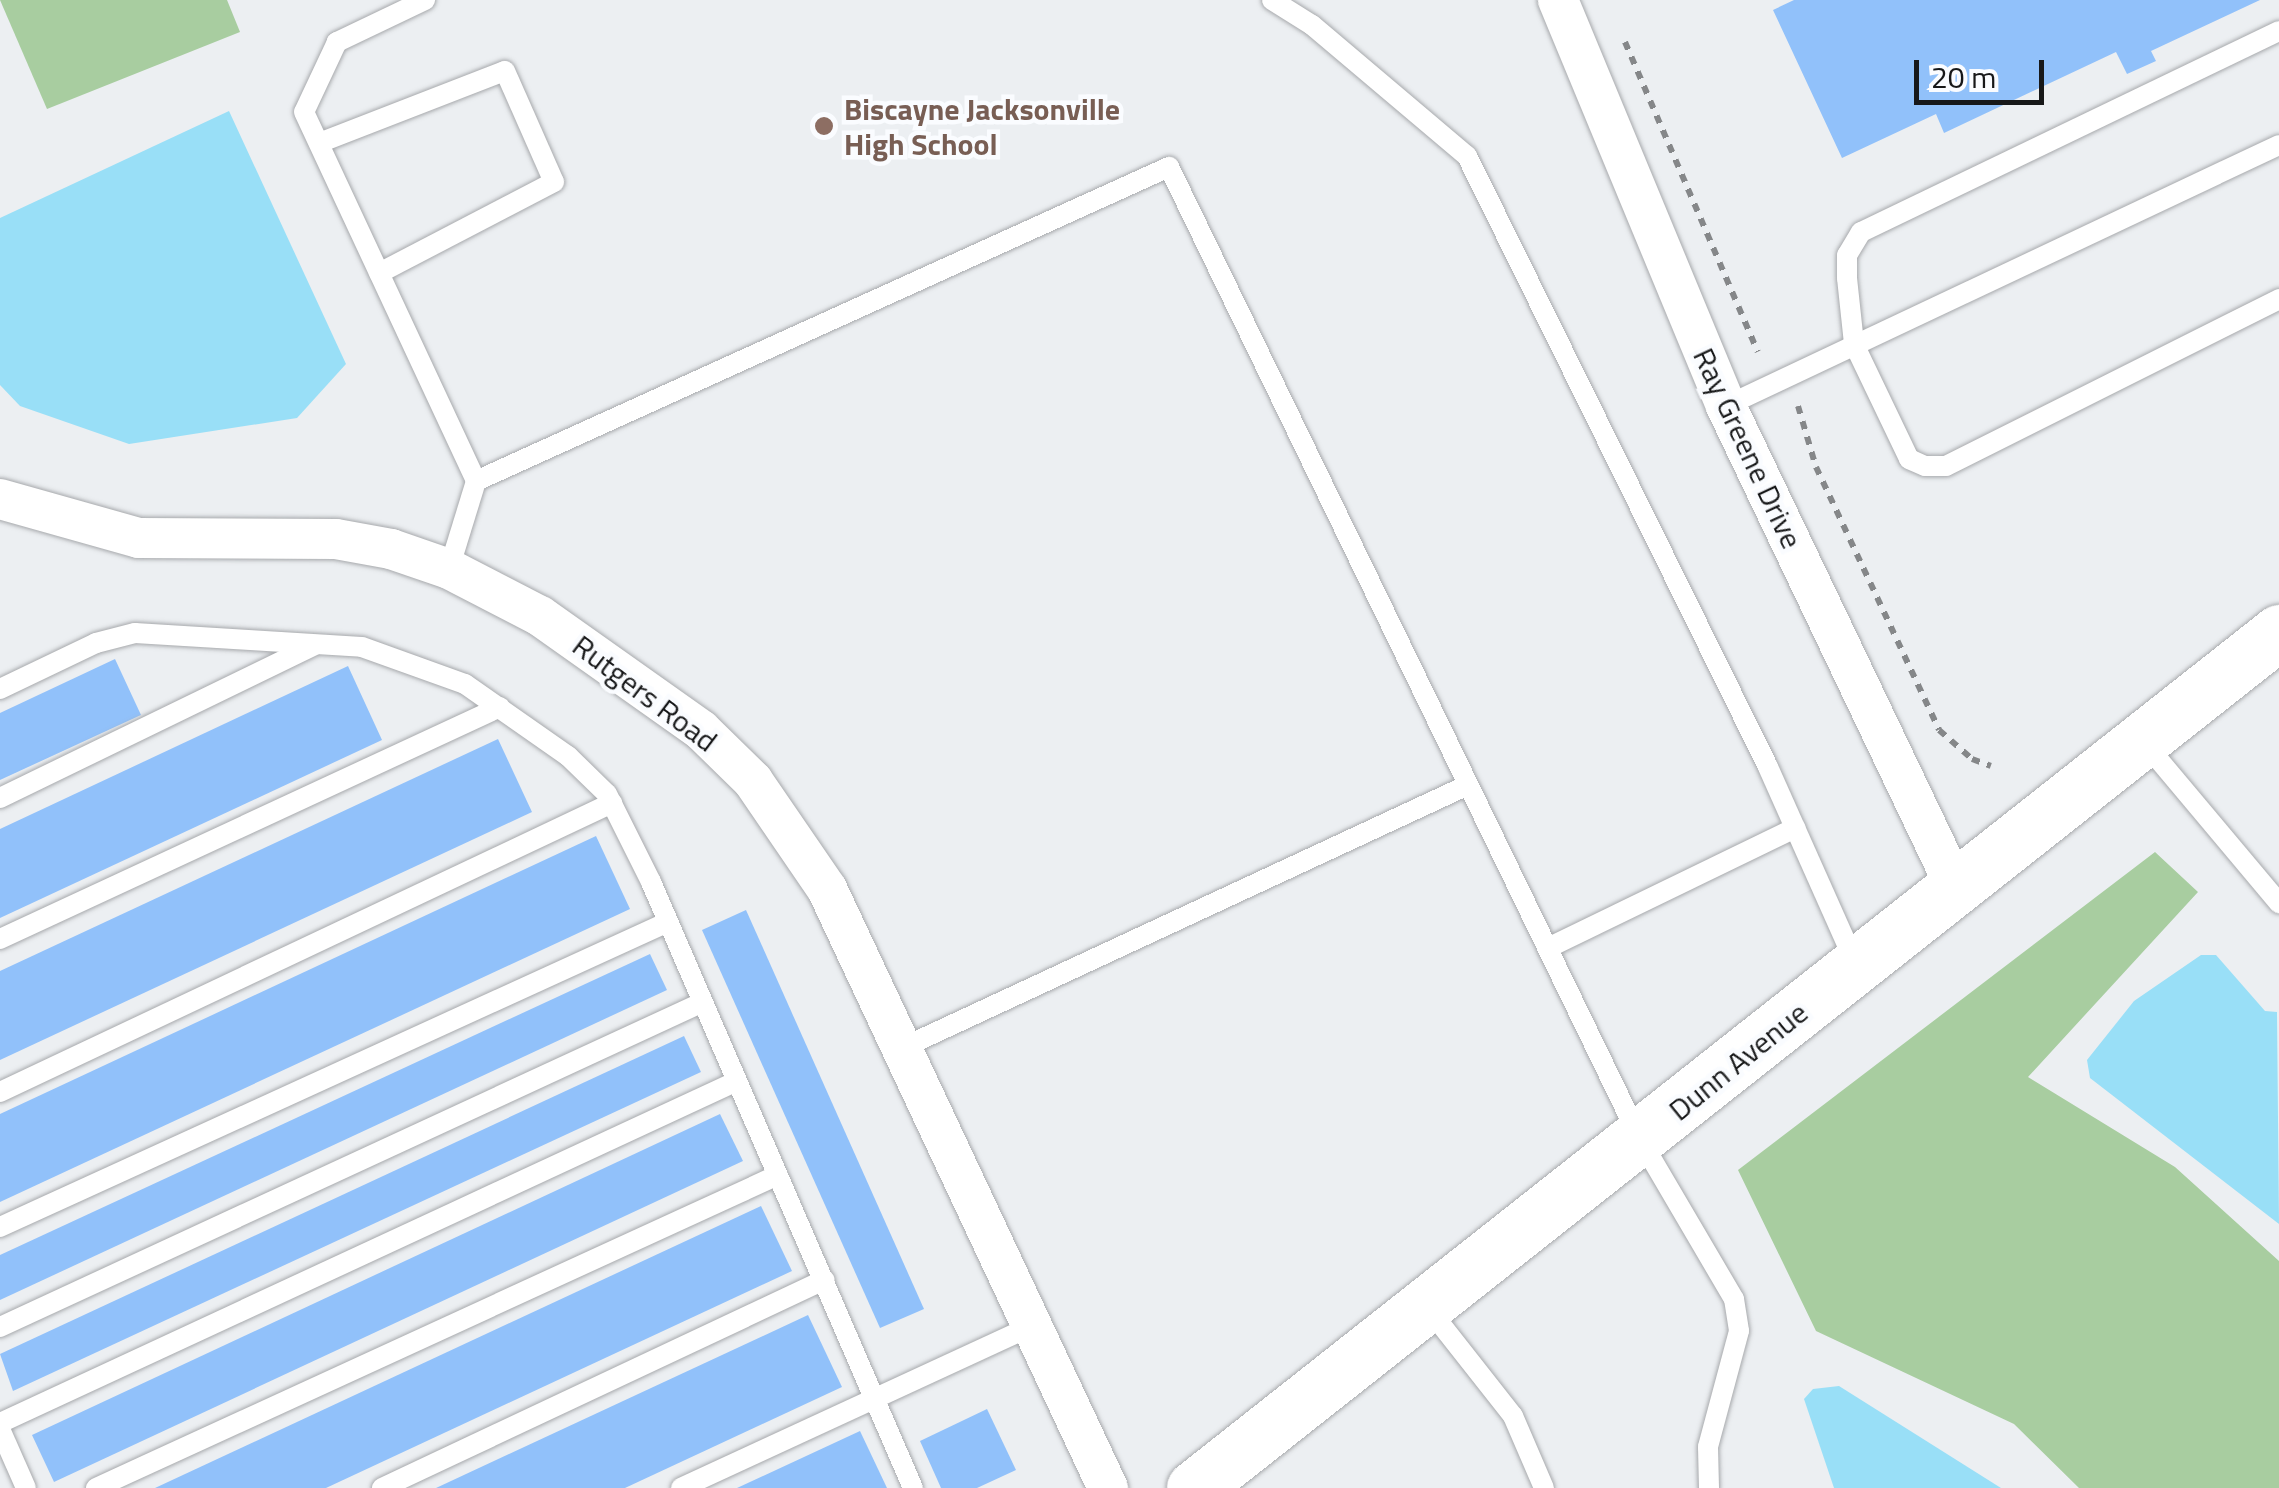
<!DOCTYPE html>
<style>
body{margin:0}
#map{position:relative;width:2279px;height:1488px;overflow:hidden;background:#eceff2;font-family:"Titillium Web",sans-serif}
div>[style]{position:absolute}
[style*='--x']{left:calc(var(--x)*1px);top:calc(var(--y)*1px);width:calc(var(--w)*1px);rotate:calc(var(--a)*1deg)}
.green>*{inset:0;background:#a8cda0}
.water>*{inset:0;background:#99dff7}
.building>*{inset:0;background:#91c1fa}
.path>*{height:6px;margin-top:-3px;transform-origin:0;background:repeating-linear-gradient(90deg,#858789 0 8px,transparent 0 16px)}
.roads{filter:drop-shadow(0 0 2px #a7a9ac) drop-shadow(0 0 2px #a7a9ac)}
.lane>*{height:20px;margin:-10px;padding:0 10px;transform-origin:10px;border-radius:10px;background:#fff}
.street>*{height:40px;margin:-20px;padding:0 20px;transform-origin:20px;border-radius:20px;background:#fff}
.primary>*{height:55px;margin:-27.5px;padding:0 27.5px;transform-origin:27.5px;border-radius:27.5px;background:#fff}
.dots>*{width:28px;height:28px;translate:-50% -50%;box-sizing:border-box;border:5px solid #fafcff;border-radius:50%}
span{translate:-50% -50%;white-space:nowrap;text-align:center;line-height:1.15;-webkit-text-stroke:9px #fafcff;paint-order:stroke}
.education-label{font-size:30px;color:#785e54;font-weight:700}
.left{translate:0 -50%;text-align:left}
.street-label{font-size:30px;color:#171819}
.scale{position:absolute;left:1914px;top:60px;width:130px;height:45px;box-sizing:border-box;border:5px solid #171819;border-top:0;padding-left:12px;font-size:30px;line-height:35px;white-space:nowrap;color:#171819;-webkit-text-stroke:8px #fafcff;paint-order:stroke}
</style>
<div id="map">
<div class="green">
<i style="clip-path:polygon(0 0,227px 0,240px 32px,47px 109px)"></i>
<i style="clip-path:polygon(2155px 852px,2198px 892px,2028px 1077px,2175px 1167px,2279px 1261px,2279px 1488px,2079px 1488px,2014px 1424px,1816px 1331px,1738px 1170px)"></i>
</div>
<div class="water">
<i style="clip-path:polygon(229px 111px,346px 364px,297px 418px,129px 444px,20px 406px,0 385px,0 218px)"></i>
<i style="clip-path:polygon(2201px 955px,2216px 955px,2265px 1011px,2277px 1012px,2279px 1224px,2090px 1078px,2087px 1060px,2134px 1001px)"></i>
<i style="clip-path:polygon(1839px 1386px,2001px 1488px,1834px 1488px,1804px 1399px,1813px 1389px)"></i>
</div>
<div class="building">
<i style="clip-path:polygon(1794px 0,2260px 0,2151px 51px,2156px 61px,2127px 74px,2116px 52px,1944px 133px,1936px 114px,1842px 158px,1773px 10px)"></i>
<i style="clip-path:polygon(115px 659px,141px 715px,0 780px,0 713px)"></i>
<i style="clip-path:polygon(348px 666px,382px 740px,0 918px,0 829px)"></i>
<i style="clip-path:polygon(498px 739px,532px 812px,0 1060px,0 971px)"></i>
<i style="clip-path:polygon(596px 836px,630px 909px,0 1202px,0 1114px)"></i>
<i style="clip-path:polygon(746px 910px,924px 1309px,880px 1328px,702px 930px)"></i>
<i style="clip-path:polygon(650px 954px,667px 990px,0 1300px,0 1255px)"></i>
<i style="clip-path:polygon(684px 1036px,701px 1072px,13px 1391px,0 1354px)"></i>
<i style="clip-path:polygon(720px 1114px,743px 1161px,54px 1482px,32px 1435px)"></i>
<i style="clip-path:polygon(761px 1206px,792px 1271px,326px 1488px,155px 1488px)"></i>
<i style="clip-path:polygon(808px 1315px,842px 1387px,625px 1488px,436px 1488px)"></i>
<i style="clip-path:polygon(987px 1409px,1016px 1470px,977px 1488px,941px 1488px,920px 1441px)"></i>
<i style="clip-path:polygon(860px 1431px,887px 1488px,737px 1488px)"></i>
</div>
<div class="path">
<i style="--x:1625;--y:42;--w:337;--a:66.8"></i>
<i style="--x:1798;--y:406;--w:64;--a:73.6"></i>
<i style="--x:1816;--y:467;--w:290;--a:64.9"></i>
<i style="--x:1939;--y:730;--w:44;--a:41.3"></i>
<i style="--x:1972;--y:759;--w:20;--a:20"></i>
</div>
<div class="roads">
<div class="lane">
<i style="--x:425;--y:0;--w:98;--a:154.5"></i>
<i style="--x:337;--y:42;--w:77;--a:115.2"></i>
<i style="--x:304;--y:112;--w:407;--a:65"></i>
<i style="--x:1272;--y:0;--w:47;--a:32"></i>
<i style="--x:1312;--y:25;--w:203;--a:40.2"></i>
<i style="--x:1467;--y:156;--w:681;--a:63.77"></i>
<i style="--x:1768;--y:767;--w:217;--a:66"></i>
<i style="--x:2279;--y:31;--w:464;--a:154.3"></i>
<i style="--x:1861;--y:232;--w:27;--a:121"></i>
<i style="--x:1847;--y:255;--w:23;--a:90"></i>
<i style="--x:1847;--y:278;--w:66;--a:83.9"></i>
<i style="--x:1854;--y:344;--w:127;--a:64.4"></i>
<i style="--x:1909;--y:459;--w:17;--a:24"></i>
<i style="--x:1925;--y:466;--w:21;--a:0"></i>
<i style="--x:1946;--y:466;--w:373;--a:-26.6"></i>
<i style="--x:319;--y:143;--w:199;--a:-21.2"></i>
<i style="--x:505;--y:71;--w:121;--a:66.2"></i>
<i style="--x:554;--y:182;--w:197;--a:152.5"></i>
<i style="--x:1726;--y:406;--w:611;--a:-25.27"></i>
<i style="--x:449;--y:569;--w:92;--a:-72.9"></i>
<i style="--x:476;--y:481;--w:761;--a:-24.38"></i>
<i style="--x:1169;--y:167;--w:1080;--a:64.15"></i>
<i style="--x:1640;--y:1139;--w:186;--a:59.6"></i>
<i style="--x:1734;--y:1299;--w:32;--a:81"></i>
<i style="--x:1739;--y:1331;--w:120;--a:105"></i>
<i style="--x:1708;--y:1447;--w:41;--a:88.6"></i>
<i style="--x:0;--y:689;--w:106;--a:-25.6"></i>
<i style="--x:96;--y:643;--w:40;--a:-14.4"></i>
<i style="--x:135;--y:633;--w:227;--a:3.5"></i>
<i style="--x:362;--y:647;--w:109;--a:19.8"></i>
<i style="--x:465;--y:684;--w:126;--a:35"></i>
<i style="--x:568;--y:756;--w:54;--a:44.3"></i>
<i style="--x:607;--y:794;--w:98;--a:63.4"></i>
<i style="--x:651;--y:882;--w:660;--a:66.62"></i>
<i style="--x:2143;--y:741;--w:212;--a:50"></i>
<i style="--x:0;--y:798;--w:350;--a:-25.9"></i>
<i style="--x:0;--y:939;--w:551;--a:-24.89"></i>
<i style="--x:1548;--y:948;--w:275;--a:-25.9"></i>
<i style="--x:900;--y:1049;--w:626;--a:-24.93"></i>
<i style="--x:0;--y:1092;--w:677;--a:-25.28"></i>
<i style="--x:0;--y:1227;--w:734;--a:-24.54"></i>
<i style="--x:1428;--y:1308;--w:137;--a:51.8"></i>
<i style="--x:1513;--y:1416;--w:78;--a:66.7"></i>
<i style="--x:0;--y:1327;--w:774;--a:-24.81"></i>
<i style="--x:0;--y:1423;--w:812;--a:-24.89"></i>
<i style="--x:0;--y:1429;--w:64;--a:66.2"></i>
<i style="--x:96;--y:1488;--w:750;--a:-24.65"></i>
<i style="--x:382;--y:1488;--w:489;--a:-25.2"></i>
<i style="--x:681;--y:1488;--w:388;--a:-24.8"></i>
</div>
<div class="street">
<i style="--x:1558;--y:0;--w:439;--a:67.5"></i>
<i style="--x:1726;--y:406;--w:534;--a:64.49"></i>
<i style="--x:0;--y:499;--w:144;--a:15.7"></i>
<i style="--x:139;--y:538;--w:197;--a:0.3"></i>
<i style="--x:336;--y:539;--w:56;--a:10.3"></i>
<i style="--x:391;--y:549;--w:61;--a:19"></i>
<i style="--x:449;--y:569;--w:102;--a:27.3"></i>
<i style="--x:540;--y:616;--w:197;--a:35.3"></i>
<i style="--x:701;--y:730;--w:73;--a:44.4"></i>
<i style="--x:753;--y:781;--w:131;--a:55.6"></i>
<i style="--x:827;--y:889;--w:662;--a:64.87"></i>
</div>
<div class="primary">
<i style="--x:1194;--y:1488;--w:1382;--a:-38.27"></i>
</div>
</div>
<div class="dots">
<i style="left:824px;top:126px;background:#8d6e63"></i>
</div>
<div class="education-label">
<span class="left" style="left:844px;top:126px">Biscayne Jacksonville<br>High School</span>
</div>
<div class="street-label">
<span style="left:1748px;top:448px;rotate:65deg">Ray Greene Drive</span>
<span style="left:645px;top:693px;rotate:37deg">Rutgers Road</span>
<span style="left:1738px;top:1061px;rotate:-39deg">Dunn Avenue</span>
</div>
<div class="scale">20 m</div>
</div>
